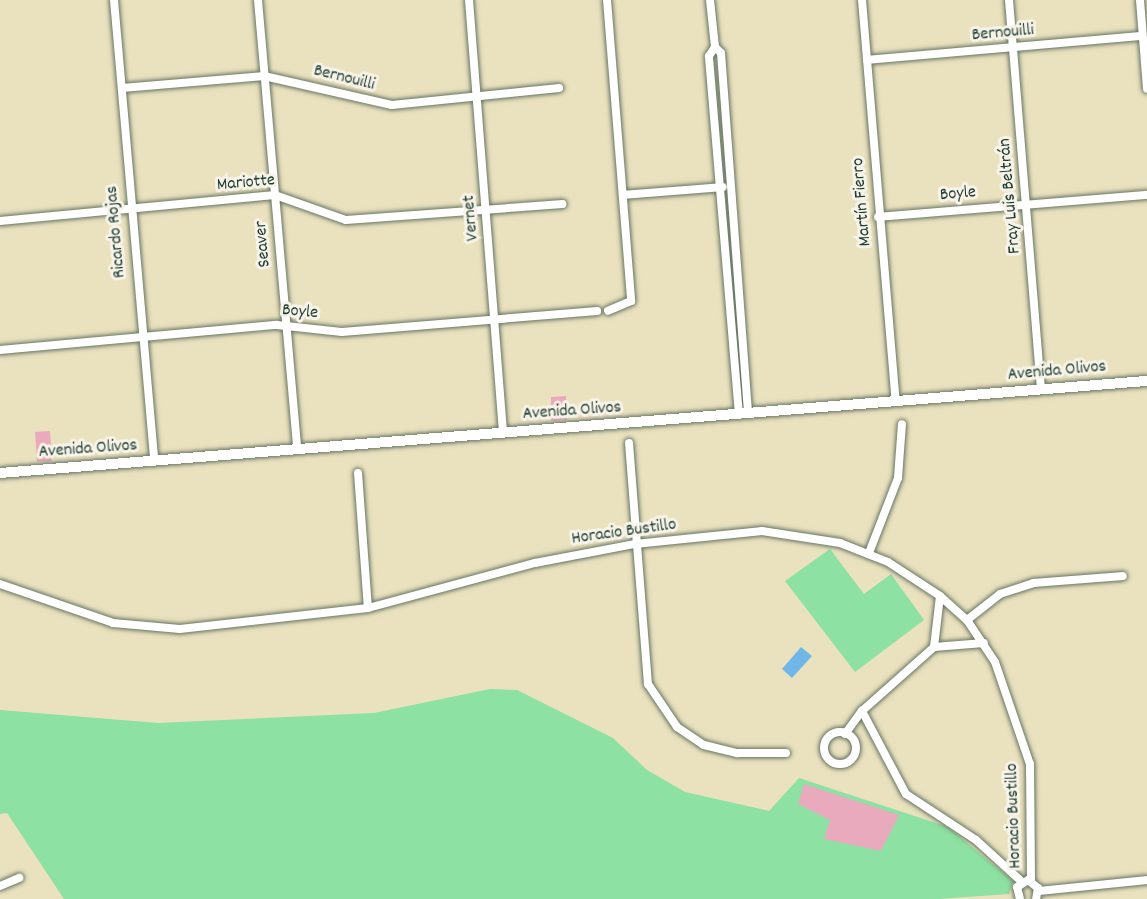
<!DOCTYPE html>
<meta charset="utf-8">
<style>
body{margin:0}
#map{position:relative;width:1147px;height:899px;overflow:hidden;background:#eae1be;font-family:Dekko,sans-serif}
div>[style]{position:absolute}
[style*='--x']{left:calc(var(--x)*1px);top:calc(var(--y)*1px);width:calc(var(--w)*1px);rotate:calc(var(--a)*1deg)}
.green>*{inset:0;background:#8de1a2}
.water>*{inset:0;background:#70b6e7}
.building>*{inset:0;background:#e9aabd}
.roads{filter:drop-shadow(0 0 2px #667664) drop-shadow(0 0 2px #667664)}
.street>*{height:8px;margin:-4px;padding:0 4px;transform-origin:4px;border-radius:4px;background:#fff}
.street>.ring{margin:-4px;padding:0;box-sizing:content-box;background:none;border:8px solid #fff;border-radius:50%}
.secondary>*{height:10px;margin:-5px;padding:0 5px;transform-origin:5px;border-radius:5px;background:#fff}
span{translate:-50% -50%;white-space:nowrap;text-align:center;line-height:1.15;-webkit-text-stroke:6px #f7f3e8;paint-order:stroke}
.street-label{font-size:18px;color:#1f3d34}
</style>
<div id="map">
<div class="green">
<i style="clip-path:polygon(830px 549px,864px 594px,891px 574px,924px 620px,855px 672px,785px 581px)"></i>
<i style="clip-path:polygon(490px 689px,517px 690px,613px 738px,647px 770px,685px 792px,769px 811px,799px 778px,948px 827px,1013px 881px,1009px 894px,939px 899px,64px 899px,7px 813px,0 814px,0 710px,158px 723px,374px 713px)"></i>
</div>
<div class="water">
<i style="clip-path:polygon(801px 647px,812px 656px,792px 678px,782px 669px)"></i>
</div>
<div class="building">
<i style="clip-path:polygon(566px 396px,567px 420px,551px 421px,551px 397px)"></i>
<i style="clip-path:polygon(50px 431px,52px 461px,37px 462px,35px 432px)"></i>
<i style="clip-path:polygon(804px 784px,899px 815px,881px 851px,824px 839px,830px 820px,798px 804px)"></i>
</div>
<div class="roads">
<div class="street">
<i style="--x:114;--y:0;--w:463;--a:85"></i>
<i style="--x:258;--y:0;--w:451;--a:85"></i>
<i style="--x:469;--y:0;--w:434;--a:85.5"></i>
<i style="--x:607;--y:0;--w:302;--a:85.4"></i>
<i style="--x:631;--y:301;--w:25;--a:157"></i>
<i style="--x:710;--y:0;--w:47;--a:83.9"></i>
<i style="--x:862;--y:0;--w:403;--a:85.2"></i>
<i style="--x:1009;--y:0;--w:391;--a:85.3"></i>
<i style="--x:1140;--y:0;--w:89;--a:85.5"></i>
<i style="--x:867;--y:60;--w:276;--a:-5"></i>
<i style="--x:122;--y:88;--w:143;--a:-4.8"></i>
<i style="--x:264;--y:76;--w:131;--a:12.8"></i>
<i style="--x:392;--y:105;--w:168;--a:-5.8"></i>
<i style="--x:623;--y:195;--w:100;--a:-4.6"></i>
<i style="--x:878;--y:217;--w:270;--a:-4.7"></i>
<i style="--x:0;--y:221;--w:276;--a:-5.4"></i>
<i style="--x:275;--y:195;--w:75;--a:19.4"></i>
<i style="--x:346;--y:220;--w:217;--a:-4.2"></i>
<i style="--x:0;--y:350;--w:278;--a:-5.2"></i>
<i style="--x:277;--y:325;--w:65;--a:6.1"></i>
<i style="--x:342;--y:332;--w:256;--a:-4.7"></i>
<i style="--x:739;--y:415;--w:360;--a:-94.8"></i>
<i style="--x:709;--y:56;--w:11;--a:-56"></i>
<i style="--x:715;--y:47;--w:8;--a:45"></i>
<i style="--x:721;--y:53;--w:362;--a:85.7"></i>
<i style="--x:629;--y:443;--w:242;--a:85.5"></i>
<i style="--x:648;--y:684;--w:52;--a:56"></i>
<i style="--x:677;--y:727;--w:32;--a:34"></i>
<i style="--x:704;--y:745;--w:34;--a:14"></i>
<i style="--x:737;--y:753;--w:49;--a:0"></i>
<i style="--x:358;--y:473;--w:135;--a:85.8"></i>
<i style="--x:869;--y:553;--w:80;--a:-68.9"></i>
<i style="--x:898;--y:478;--w:54;--a:-85.8"></i>
<i style="--x:0;--y:584;--w:120;--a:19"></i>
<i style="--x:113;--y:623;--w:67;--a:5.1"></i>
<i style="--x:180;--y:629;--w:189;--a:-6.4"></i>
<i style="--x:368;--y:608;--w:173;--a:-15.1"></i>
<i style="--x:535;--y:563;--w:102;--a:-10.8"></i>
<i style="--x:635;--y:544;--w:128;--a:-5.8"></i>
<i style="--x:762;--y:531;--w:79;--a:8.7"></i>
<i style="--x:840;--y:543;--w:52;--a:21.6"></i>
<i style="--x:888;--y:562;--w:62;--a:33.2"></i>
<i style="--x:940;--y:596;--w:36;--a:42"></i>
<i style="--x:967;--y:620;--w:50;--a:56.3"></i>
<i style="--x:995;--y:662;--w:108;--a:71.1"></i>
<i style="--x:1030;--y:764;--w:117;--a:89.5"></i>
<i style="--x:967;--y:620;--w:42;--a:-38.2"></i>
<i style="--x:1000;--y:594;--w:36;--a:-18"></i>
<i style="--x:1034;--y:583;--w:89;--a:-4.5"></i>
<i style="--x:934;--y:647;--w:50;--a:-4.6"></i>
<i style="--x:862;--y:711;--w:94;--a:62.1"></i>
<i style="--x:906;--y:794;--w:84;--a:33.3"></i>
<i style="--x:976;--y:840;--w:62;--a:42.4"></i>
<i class="ring" style="left:824px;top:732px;width:24px;height:24px"></i>
<i style="--x:845;--y:734;--w:29;--a:-54"></i>
<i style="--x:862;--y:711;--w:96;--a:-41.6"></i>
<i style="--x:934;--y:647;--w:51;--a:-83.3"></i>
<i style="--x:0;--y:886;--w:21;--a:-23"></i>
<i style="--x:1039;--y:891;--w:109;--a:-5.8"></i>
<i style="--x:1020;--y:899;--w:12;--a:-104"></i>
<i style="--x:1017;--y:887;--w:13;--a:-32"></i>
<i style="--x:1028;--y:880;--w:13;--a:39"></i>
<i style="--x:1038;--y:888;--w:11;--a:100"></i>
</div>
<div class="secondary">
<i style="--x:0;--y:473;--w:1151;--a:-4.59"></i>
</div>
</div>
<div class="street-label">
<span style="left:1003px;top:34px;rotate:-5deg">Bernouilli</span>
<span style="left:344px;top:79px;rotate:14deg">Bernouilli</span>
<span style="left:246px;top:184px;rotate:-5deg">Mariotte</span>
<span style="left:958px;top:195px;rotate:-5deg">Boyle</span>
<span style="left:1011px;top:196px;rotate:-95deg">Fray Luis Beltrán</span>
<span style="left:863px;top:202px;rotate:-95deg">Martín Fierro</span>
<span style="left:472px;top:218px;rotate:-95deg">Vernet</span>
<span style="left:117px;top:232px;rotate:-95deg">Ricardo Rojas</span>
<span style="left:264px;top:244px;rotate:-95deg">Seaver</span>
<span style="left:300px;top:313px;rotate:5deg">Boyle</span>
<span style="left:1057px;top:372px;rotate:-5deg">Avenida Olivos</span>
<span style="left:572px;top:412px;rotate:-4deg">Avenida Olivos</span>
<span style="left:88px;top:450px;rotate:-4deg">Avenida Olivos</span>
<span style="left:624px;top:533px;rotate:-8deg">Horacio Bustillo</span>
<span style="left:1015px;top:816px;rotate:-92deg">Horacio Bustillo</span>
</div>
</div>
